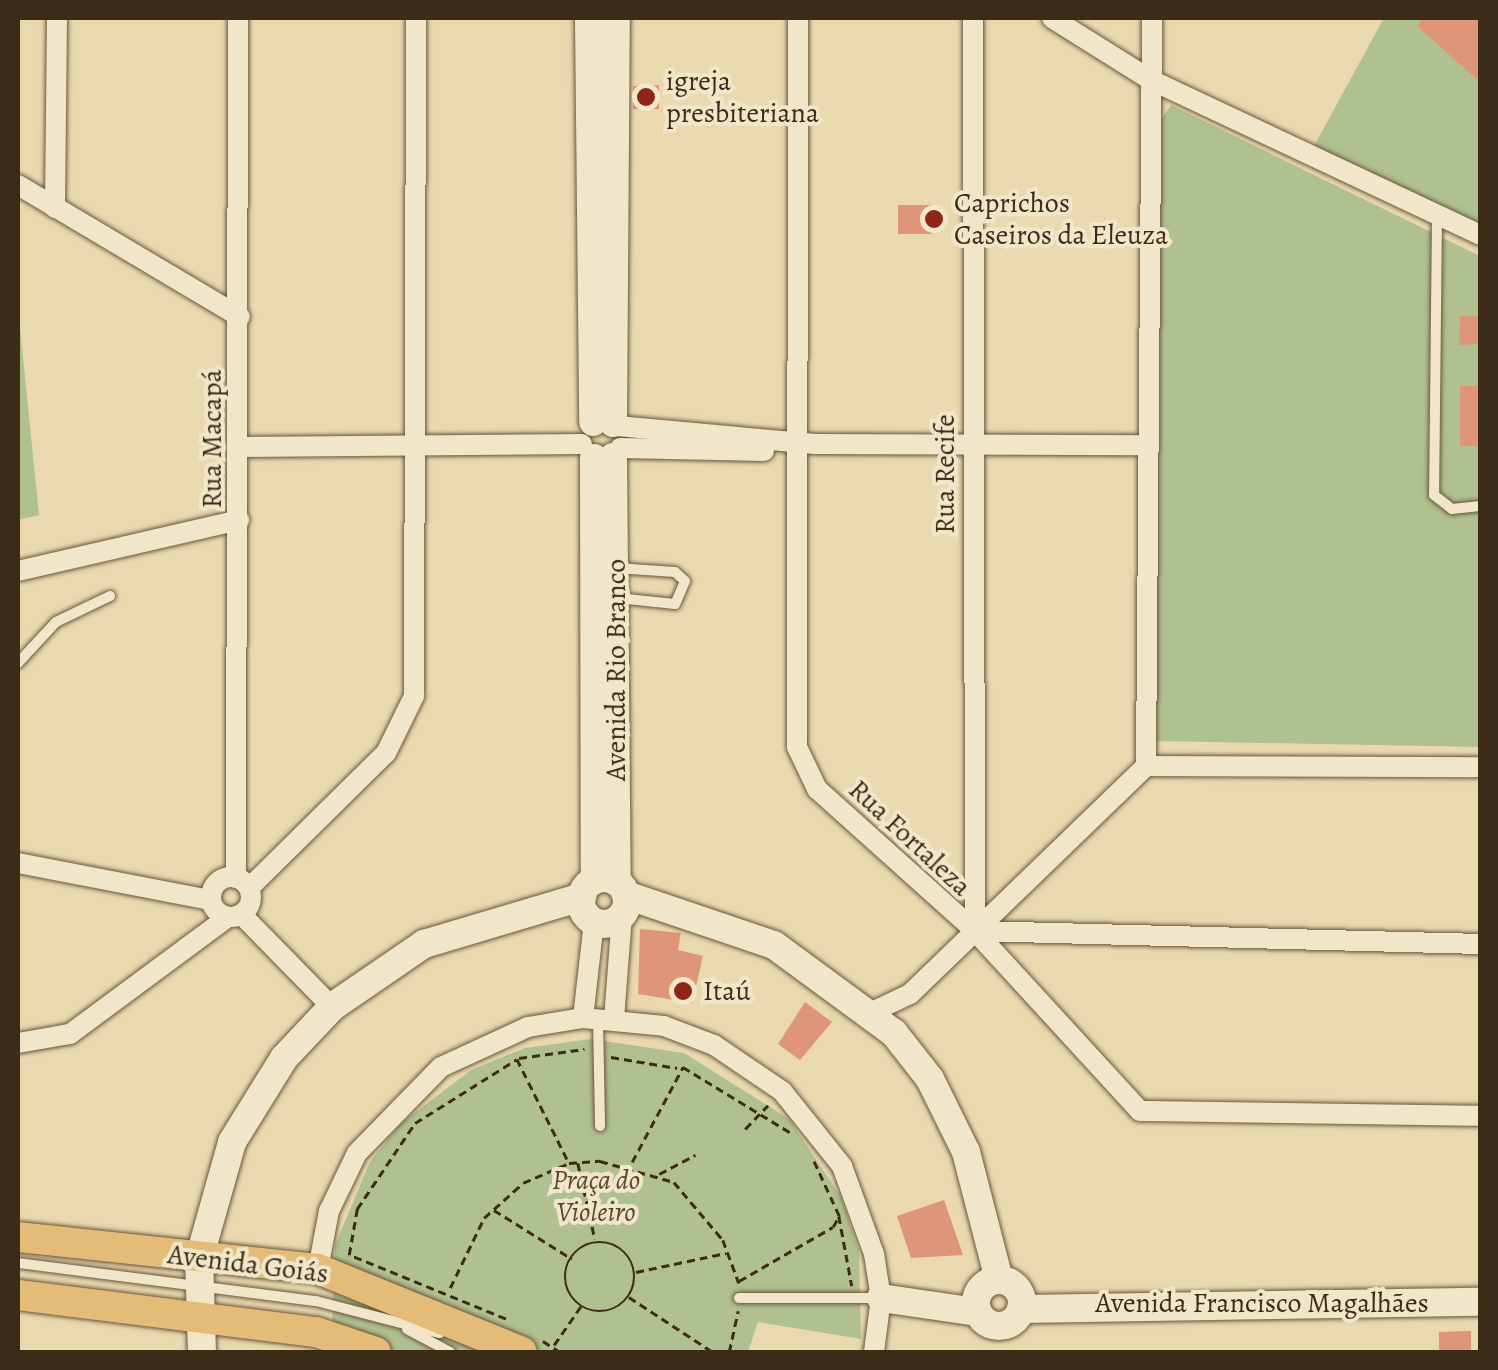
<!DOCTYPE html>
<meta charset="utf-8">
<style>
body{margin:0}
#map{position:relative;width:1498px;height:1370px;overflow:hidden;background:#ead8ae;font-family:Alegreya,serif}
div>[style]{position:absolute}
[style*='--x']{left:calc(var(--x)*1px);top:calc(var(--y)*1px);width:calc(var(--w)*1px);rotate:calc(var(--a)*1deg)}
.green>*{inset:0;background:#b0c090}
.building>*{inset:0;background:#df9578}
.path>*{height:2.5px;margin-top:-1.25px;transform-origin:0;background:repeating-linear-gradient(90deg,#3c2b17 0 8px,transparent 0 13px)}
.path>.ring{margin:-1.25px;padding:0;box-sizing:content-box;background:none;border:2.5px solid #3c2b17;border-radius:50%}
.roads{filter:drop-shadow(0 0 2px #68563d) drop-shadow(0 0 2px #68563d)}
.lane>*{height:10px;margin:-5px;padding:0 5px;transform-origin:5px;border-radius:5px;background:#f1e6ca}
.street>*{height:20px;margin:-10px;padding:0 10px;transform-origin:10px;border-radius:10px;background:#f1e6ca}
.street>.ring{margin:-10px;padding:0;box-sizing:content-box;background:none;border:20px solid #f1e6ca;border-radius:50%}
.secondary>*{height:28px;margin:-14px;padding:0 14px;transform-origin:14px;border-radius:14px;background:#f1e6ca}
.secondary>.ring{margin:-14px;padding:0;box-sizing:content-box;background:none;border:28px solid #f1e6ca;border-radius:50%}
.primary>*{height:30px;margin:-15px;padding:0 15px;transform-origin:15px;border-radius:15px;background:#e5bc77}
.dots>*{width:28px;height:28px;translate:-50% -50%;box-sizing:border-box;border:5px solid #f1e6ca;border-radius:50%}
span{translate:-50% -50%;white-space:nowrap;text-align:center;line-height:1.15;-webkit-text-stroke:8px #f1e6ca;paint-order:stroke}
.poi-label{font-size:28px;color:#3c2b17}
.left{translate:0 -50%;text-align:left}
.street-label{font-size:28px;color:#3c2b17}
.park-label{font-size:28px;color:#53492f;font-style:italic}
.frame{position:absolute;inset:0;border:20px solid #3c2b17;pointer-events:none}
</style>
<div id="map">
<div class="green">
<i style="clip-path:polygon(1384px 18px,1480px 18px,1480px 224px,1314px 146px)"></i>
<i style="clip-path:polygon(1171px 105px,1480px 256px,1480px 747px,1155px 741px,1160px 121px)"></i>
<i style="clip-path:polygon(18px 308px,39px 515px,18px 520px)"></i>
<i style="clip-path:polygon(591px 1039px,684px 1053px,789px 1119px,841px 1197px,859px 1252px,861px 1339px,758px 1322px,748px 1352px,331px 1352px,335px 1245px,370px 1162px,400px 1124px,471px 1070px,525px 1048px)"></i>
</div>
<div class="building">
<i style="clip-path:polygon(1424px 18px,1480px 18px,1480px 82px,1417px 26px)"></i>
<i style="clip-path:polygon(659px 85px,659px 109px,633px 109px,633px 86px)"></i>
<i style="clip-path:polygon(898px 205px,932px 205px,932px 234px,898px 234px)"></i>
<i style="clip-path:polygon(1460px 316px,1480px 316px,1480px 344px,1459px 345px)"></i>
<i style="clip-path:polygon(1460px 386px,1480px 386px,1480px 446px,1460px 446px)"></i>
<i style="clip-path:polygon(640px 929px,681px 933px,678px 950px,703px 956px,692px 1003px,638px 994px)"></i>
<i style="clip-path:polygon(805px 1002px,832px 1022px,800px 1060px,778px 1044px)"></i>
<i style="clip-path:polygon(944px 1200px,963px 1255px,911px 1258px,897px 1216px)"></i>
<i style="clip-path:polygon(1471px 1331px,1471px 1352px,1439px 1352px,1439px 1332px)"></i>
</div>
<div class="path">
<i style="--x:611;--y:1057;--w:67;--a:9.5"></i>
<i style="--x:519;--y:1058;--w:66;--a:-7.9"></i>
<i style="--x:745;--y:1129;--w:33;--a:-46"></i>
<i style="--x:632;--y:1162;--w:108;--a:-61.8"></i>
<i style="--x:683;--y:1067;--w:127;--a:31.4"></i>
<i style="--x:578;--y:1163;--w:78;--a:77.4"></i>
<i style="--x:659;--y:1174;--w:41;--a:-27.8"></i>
<i style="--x:494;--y:1210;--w:92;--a:32.1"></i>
<i style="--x:839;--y:1216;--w:71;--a:79.5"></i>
<i class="ring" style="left:565px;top:1242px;width:67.5px;height:67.5px"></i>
<i style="--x:636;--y:1272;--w:92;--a:-11.9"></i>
<i style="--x:739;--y:1281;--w:108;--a:-29.9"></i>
<i style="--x:833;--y:1227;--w:13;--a:-61"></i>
<i style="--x:839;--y:1216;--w:60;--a:-114.8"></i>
<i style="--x:450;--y:1288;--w:78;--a:-64.1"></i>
<i style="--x:484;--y:1218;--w:52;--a:-41.9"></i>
<i style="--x:523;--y:1183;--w:50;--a:-23.5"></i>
<i style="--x:569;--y:1163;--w:31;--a:-4"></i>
<i style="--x:600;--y:1161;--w:77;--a:15.8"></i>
<i style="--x:674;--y:1182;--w:76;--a:49.8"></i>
<i style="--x:723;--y:1240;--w:46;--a:69.6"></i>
<i style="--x:629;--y:1297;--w:100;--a:33.2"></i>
<i style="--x:506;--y:1319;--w:170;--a:-157.8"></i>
<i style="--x:349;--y:1255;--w:47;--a:-80.1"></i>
<i style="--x:357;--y:1209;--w:104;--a:-56"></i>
<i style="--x:415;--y:1123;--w:120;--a:-32.1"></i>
<i style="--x:517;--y:1059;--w:116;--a:63.4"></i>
<i style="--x:543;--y:1341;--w:20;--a:33"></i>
<i style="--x:554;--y:1345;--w:47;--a:-55.3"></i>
<i style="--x:729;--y:1352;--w:42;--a:-77.6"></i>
</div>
<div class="roads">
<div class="lane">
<i style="--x:1437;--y:216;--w:279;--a:90.6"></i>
<i style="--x:1434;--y:495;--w:23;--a:38"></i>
<i style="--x:1452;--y:509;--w:28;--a:-6"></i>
<i style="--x:616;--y:568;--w:59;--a:3.9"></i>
<i style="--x:675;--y:572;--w:13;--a:42"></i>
<i style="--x:685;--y:581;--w:25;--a:113"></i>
<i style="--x:675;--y:604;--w:58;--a:-174.1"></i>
<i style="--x:18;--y:663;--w:56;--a:-47.2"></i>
<i style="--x:56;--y:622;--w:60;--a:-25.7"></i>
<i style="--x:598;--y:1019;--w:107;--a:88.9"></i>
<i style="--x:18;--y:1263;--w:300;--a:7.3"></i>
<i style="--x:316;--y:1301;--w:128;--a:14.5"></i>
<i style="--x:739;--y:1298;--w:139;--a:0"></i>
<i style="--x:407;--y:1329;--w:49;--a:28.1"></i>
</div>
<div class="street">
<i style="--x:798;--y:18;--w:729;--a:90.08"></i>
<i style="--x:797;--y:747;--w:47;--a:64.5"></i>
<i style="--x:817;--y:789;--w:212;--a:41.9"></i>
<i style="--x:975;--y:931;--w:244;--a:47.5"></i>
<i style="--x:1140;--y:1111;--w:340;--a:0.8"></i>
<i style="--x:973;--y:18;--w:913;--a:89.87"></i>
<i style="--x:1052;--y:18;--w:117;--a:32.1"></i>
<i style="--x:1151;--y:80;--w:364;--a:25.2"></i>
<i style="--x:18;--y:185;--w:258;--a:30.7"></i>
<i style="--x:55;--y:208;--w:190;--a:-89.4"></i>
<i style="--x:617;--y:426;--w:199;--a:5.2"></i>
<i style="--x:815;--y:444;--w:334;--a:0.2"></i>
<i style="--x:241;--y:447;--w:341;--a:-0.5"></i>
<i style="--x:620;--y:448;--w:144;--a:1.2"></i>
<i style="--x:18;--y:571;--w:227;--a:-13"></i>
<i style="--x:1146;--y:766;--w:748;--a:-89.54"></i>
<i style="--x:18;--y:863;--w:197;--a:10.9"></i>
<i class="ring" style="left:211px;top:877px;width:20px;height:20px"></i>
<i style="--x:236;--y:878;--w:860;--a:-89.87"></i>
<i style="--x:249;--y:888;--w:192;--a:-44.6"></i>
<i style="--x:386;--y:753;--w:64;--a:-63.8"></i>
<i style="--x:414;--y:696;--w:678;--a:-89.83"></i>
<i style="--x:241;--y:914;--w:130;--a:45.6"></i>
<i style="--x:975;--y:931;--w:505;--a:1.47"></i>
<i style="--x:872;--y:1012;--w:42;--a:-25.3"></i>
<i style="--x:910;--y:994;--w:328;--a:-44"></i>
<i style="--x:1146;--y:766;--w:334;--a:0.2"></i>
<i style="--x:583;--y:1018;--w:97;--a:-83.5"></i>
<i style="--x:614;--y:1019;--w:103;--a:-85.6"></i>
<i style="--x:18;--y:1043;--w:53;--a:-9.8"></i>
<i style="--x:70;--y:1034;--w:197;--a:-36.5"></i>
<i style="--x:318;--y:1269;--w:59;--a:-79.3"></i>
<i style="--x:329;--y:1211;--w:64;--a:-64.2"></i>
<i style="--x:357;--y:1153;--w:120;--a:-45.7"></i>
<i style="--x:441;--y:1067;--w:96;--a:-24.7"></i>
<i style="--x:528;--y:1027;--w:56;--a:-9.3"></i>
<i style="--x:583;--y:1018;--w:81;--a:5.6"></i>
<i style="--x:664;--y:1026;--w:53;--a:20.8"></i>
<i style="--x:714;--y:1045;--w:82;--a:34.1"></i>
<i style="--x:782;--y:1091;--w:96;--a:51.3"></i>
<i style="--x:842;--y:1166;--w:94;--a:70"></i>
<i style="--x:874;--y:1254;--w:45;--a:81"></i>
<i style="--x:881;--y:1298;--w:54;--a:97.4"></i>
</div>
<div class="secondary">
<i style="--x:589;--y:18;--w:404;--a:89.4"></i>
<i style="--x:613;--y:423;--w:405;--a:-89.6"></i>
<i style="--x:613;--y:457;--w:425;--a:89.5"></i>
<i style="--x:594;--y:458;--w:422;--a:89.9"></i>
<i class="ring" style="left:581px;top:878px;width:18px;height:18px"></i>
<i style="--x:626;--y:895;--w:156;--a:18.7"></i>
<i style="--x:774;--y:945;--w:149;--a:36.3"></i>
<i style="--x:894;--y:1033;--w:58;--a:52"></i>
<i style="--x:930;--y:1079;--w:81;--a:63.7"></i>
<i style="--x:966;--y:1152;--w:132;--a:75.5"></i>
<i class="ring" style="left:976px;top:1280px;width:18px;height:18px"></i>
<i style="--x:881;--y:1298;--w:97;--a:8.3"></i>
<i style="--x:1021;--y:1309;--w:459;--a:-0.9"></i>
<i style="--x:202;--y:1352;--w:93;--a:-91.8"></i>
<i style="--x:199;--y:1259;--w:122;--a:-74.2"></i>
<i style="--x:232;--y:1142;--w:99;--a:-58.2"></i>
<i style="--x:284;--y:1058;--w:70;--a:-46.7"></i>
<i style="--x:332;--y:1007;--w:112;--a:-34.4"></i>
<i style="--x:424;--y:944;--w:165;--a:-16.6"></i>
</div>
<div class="primary">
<i style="--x:18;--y:1237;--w:302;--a:6.1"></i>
<i style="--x:318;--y:1269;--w:220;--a:22.1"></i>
<i style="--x:18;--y:1295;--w:300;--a:7.1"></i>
<i style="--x:316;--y:1332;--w:63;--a:18.4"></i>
</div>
</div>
<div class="dots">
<i style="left:646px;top:97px;background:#8f2418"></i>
<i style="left:934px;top:219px;background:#8f2418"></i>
<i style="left:683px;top:991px;background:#8f2418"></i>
</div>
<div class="poi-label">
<span class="left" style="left:666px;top:97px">igreja<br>presbiteriana</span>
<span class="left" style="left:954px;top:219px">Caprichos<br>Caseiros da Eleuza</span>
<span class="left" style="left:703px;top:991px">Itaú</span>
</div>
<div class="street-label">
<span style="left:212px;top:439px;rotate:-90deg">Rua Macapá</span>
<span style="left:945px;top:474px;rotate:-90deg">Rua Recife</span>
<span style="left:616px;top:670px;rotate:-90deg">Avenida Rio Branco</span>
<span style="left:910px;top:838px;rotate:43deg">Rua Fortaleza</span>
<span style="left:248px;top:1264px;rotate:7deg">Avenida Goiás</span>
<span style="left:1262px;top:1303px">Avenida Francisco Magalhães</span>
</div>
<div class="park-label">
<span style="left:596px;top:1196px">Praça do<br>Violeiro</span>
</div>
<div class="frame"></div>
</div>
